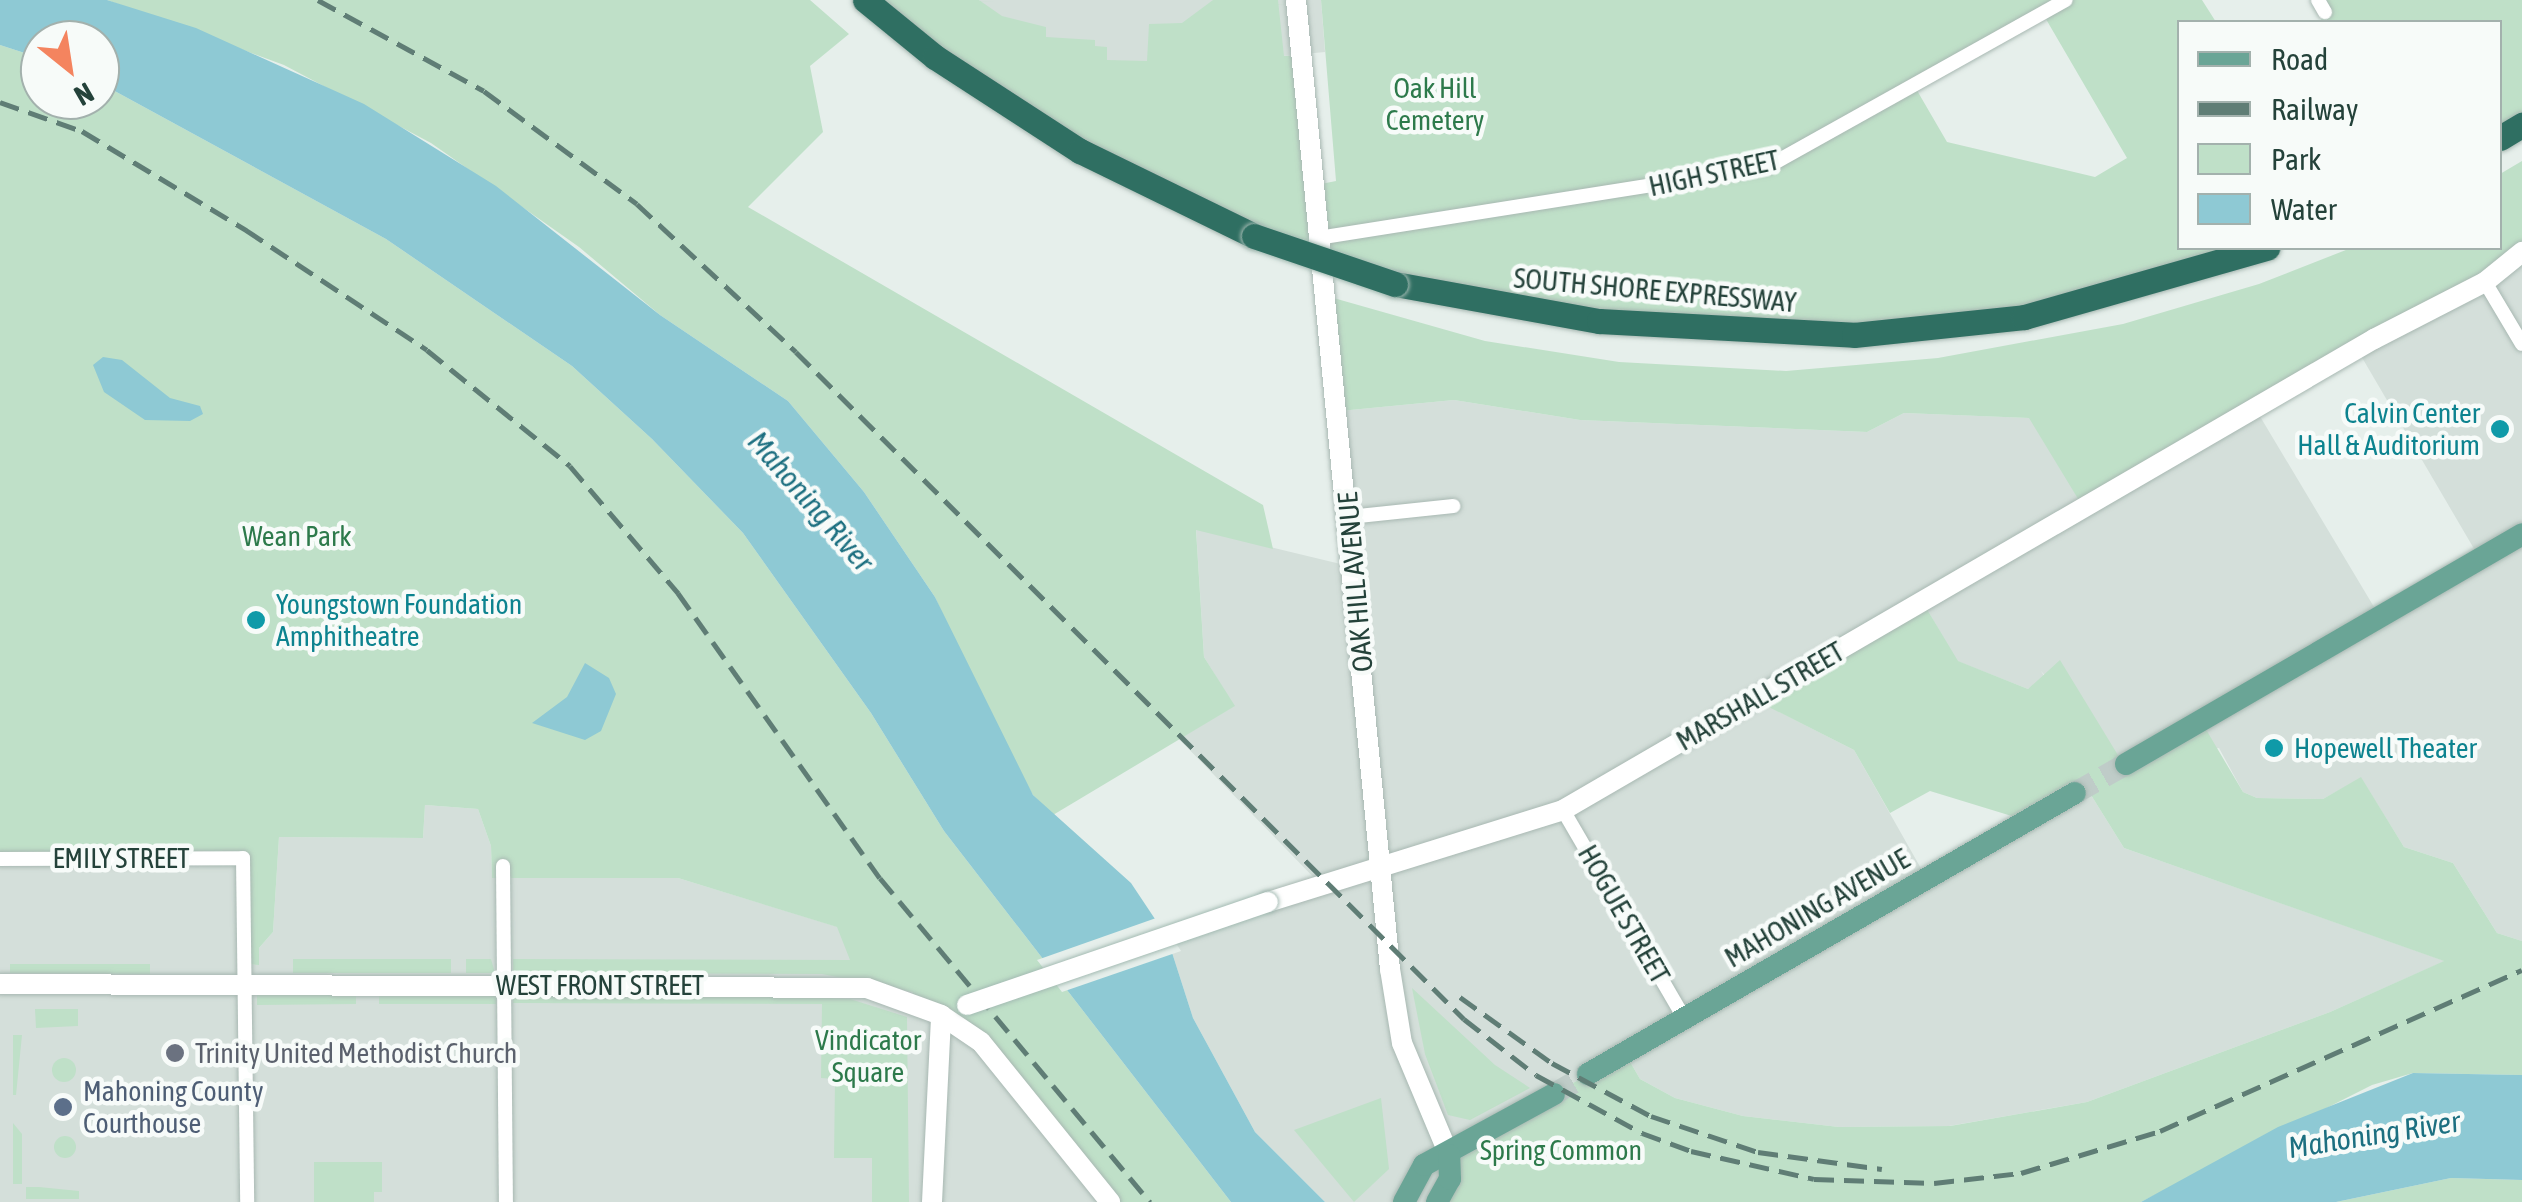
<!DOCTYPE html>
<style>
body{margin:0}
#map{position:relative;width:2522px;height:1202px;overflow:hidden;background:#e6efeb;font-family:"Asap Condensed",sans-serif}
div>[style]{position:absolute}
[style*='--x']{left:calc(var(--x)*1px);top:calc(var(--y)*1px);width:calc(var(--w)*1px);rotate:calc(var(--a)*1deg)}
.built>*{inset:0;background:#d4dfda}
.green>*{inset:0;background:#bfe0c8}
.round{border-radius:50%}
.water>*{inset:0;background:#8ec9d4}
.pier>*{inset:0;background:#e6efeb}
.primary-tunnel>*{height:22px;margin-top:-11px;transform-origin:0;background:repeating-linear-gradient(90deg,#bfccc8 0 22px,transparent 0 33px)}
.roads{filter:drop-shadow(0 0 2px #a8b8b2) drop-shadow(0 0 2px #a8b8b2)}
.street>*{height:14px;margin:-7px;padding:0 7px;transform-origin:7px;border-radius:7px;background:#fff}
.secondary>*{height:20px;margin:-10px;padding:0 10px;transform-origin:10px;border-radius:10px;background:#fff}
.primary>*{height:22px;margin:-11px;padding:0 11px;transform-origin:11px;border-radius:11px;background:#6aa596}
.highway>*{height:25px;margin:-12.5px;padding:0 12.5px;transform-origin:12.5px;border-radius:12.5px;background:#2f6f62}
.rail>*{height:5px;margin-top:-2.5px;transform-origin:0;background:repeating-linear-gradient(90deg,#5f7d75 0 20px,transparent 0 30px)}
.bridges{filter:drop-shadow(0 0 2px #a4bbb3) drop-shadow(0 0 2px #a4bbb3)}
.secondary-bridge>*{height:20px;margin:-10px;padding:0 10px;transform-origin:10px;border-radius:10px;background:#fff}
.highway-bridge>*{height:25px;margin:-12.5px;padding:0 12.5px;transform-origin:12.5px;border-radius:12.5px;background:#2f6f62}
.dots>*{width:28px;height:28px;translate:-50% -50%;box-sizing:border-box;border:5px solid #f7fbf9;border-radius:50%}
span{translate:-50% -50%;white-space:nowrap;text-align:center;line-height:1.15;-webkit-text-stroke:9px #f7fbf9;paint-order:stroke}
.park-label{font-size:28px;color:#2d7a4b}
.street-label{font-size:28px;color:#24423a}
.culture-label{font-size:28px;color:#0d838f}
.right{translate:-100% -50%;text-align:right}
.left{translate:0 -50%;text-align:left}
.worship-label{font-size:28px;color:#5b616d}
.service-label{font-size:28px;color:#4e5e75}
.water-label{font-size:30px;color:#1c6f80;font-style:italic}
.legend{position:absolute;left:2177px;top:20px;width:325px;height:230px;box-sizing:border-box;background:#f7fbf9;border:2px solid #a3b1ad;margin:0;padding:12px 18px;list-style:none;font-size:30px;color:#24423a}
.legend li{display:flex;align-items:center;gap:20px;height:50px}
.legend b{width:50px;border:2px solid #a3b1ad}
.north{position:absolute;left:20px;top:20px;width:100px;height:100px;box-sizing:border-box;background:#f7fbf9;border:2px solid #a3b1ad;border-radius:50%;rotate:150deg;font-size:28px;font-weight:700;line-height:40px;text-align:center;color:#24423a}
.north::after{content:'';display:block;margin:auto;width:35px;height:45px;background:#f4845f;clip-path:polygon(50% 0,100% 100%,50% 72%,0 100%)}
</style>
<div id="map">
<div class="built">
<i style="clip-path:polygon(979px 0,1321px 0,1325px 52px,1116px 72px,1034px 47px)"></i>
<i style="clip-path:polygon(2522px 252px,2522px 941px,2497px 933px,2453px 863px,2404px 847px,2361px 778px,2323px 799px,2257px 798px,2243px 792px,2219px 748px,2124px 765px,2041px 671px,2046px 679px,2028px 689px,1957px 661px,1922px 601px,1754px 699px,1854px 750px,1927px 879px,2086px 787px,2124px 848px,2445px 961px,2330px 1012px,2087px 1102px,1949px 1126px,1839px 1127px,1743px 1116px,1675px 1098px,1640px 1079px,1625px 1053px,1450px 1155px,1437px 1202px,1325px 1202px,1255px 1132px,1193px 1018px,1167px 937px,1321px 885px,1179px 739px,1234px 706px,1204px 657px,1196px 529px,1353px 567px,1340px 411px,1454px 400px,1580px 420px,1867px 432px,1904px 413px,2030px 418px,2255px 408px,2380px 617px,2480px 559px,2357px 349px)"></i>
<i style="clip-path:polygon(425px 805px,478px 809px,491px 846px,492px 878px,678px 878px,838px 927px,875px 963px,981px 1042px,1110px 1202px,0 1202px,0 859px,243px 858px,245px 964px,258px 965px,259px 948px,273px 932px,279px 837px,423px 838px)"></i>
</div>
<div class="green">
<i style="clip-path:polygon(107px 0,810px 0,849px 34px,810px 66px,823px 132px,748px 207px,1263px 505px,1273px 549px,1196px 530px,1204px 657px,1235px 706px,1053px 815px,1033px 795px,994px 728px,935px 597px,864px 492px,788px 401px,660px 315px,579px 247px,431px 143px,284px 65px)"></i>
<i style="clip-path:polygon(evenodd,865px 0,979px 0,1002px 16px,1046px 27px,1046px 37px,1095px 40px,1095px 46px,1107px 47px,1107px 60px,1147px 61px,1149px 24px,1182px 23px,1213px 0,1278px 0,1284px 56px,1302px 55px,1316px 185px,1336px 181px,1321px 0,2202px 0,2216px 22px,2180px 22px,2180px 248px,2267px 248px,2149px 286px,1854px 335px,1449px 297px,1180px 202px,865px 0,2043px 14px,2127px 158px,2095px 177px,1947px 142px,1915px 87px,2043px 14px)"></i>
<i style="clip-path:polygon(2318px 0,2522px 0,2522px 125px,2500px 138px,2500px 22px,2320px 22px,2325px 12px)"></i>
<i style="clip-path:polygon(0 45px,40px 58px,40px 100px,100px 100px,100px 83px,386px 239px,572px 366px,652px 439px,743px 533px,871px 713px,944px 831px,1231px 1202px,1110px 1202px,981px 1042px,910px 1004px,913px 992px,822px 974px,513px 973px,513px 959px,850px 960px,837px 927px,678px 878px,492px 878px,491px 846px,478px 809px,425px 805px,423px 838px,279px 837px,273px 932px,259px 948px,259px 965px,244px 964px,242px 858px,0 859px)"></i>
<i style="clip-path:polygon(2522px 161px,2522px 252px,2083px 507px,2029px 418px,1904px 413px,1867px 432px,1580px 420px,1454px 400px,1340px 411px,1330px 297px,1485px 341px,1619px 362px,1786px 371px,1938px 358px,2123px 324px,2259px 284px,2351px 248px,2500px 248px,2500px 174px)"></i>
<i style="clip-path:polygon(1922px 601px,1958px 661px,2028px 689px,2060px 660px,2124px 765px,2201px 721px,2243px 792px,2257px 798px,2323px 799px,2361px 777px,2404px 847px,2453px 863px,2497px 933px,2522px 941px,2522px 1075px,2413px 1073px,2372px 1085px,2141px 1202px,1437px 1202px,1449px 1155px,1625px 1053px,1640px 1079px,1675px 1098px,1743px 1116px,1839px 1127px,1950px 1126px,2087px 1102px,2330px 1012px,2444px 961px,2124px 848px,2086px 787px,2028px 821px,1930px 791px,1890px 813px,1854px 750px,1753px 699px)"></i>
<i style="clip-path:polygon(293px 959px,451px 959px,451px 973px,293px 973px)"></i>
<i style="clip-path:polygon(466px 959px,491px 959px,495px 973px,466px 973px)"></i>
<i style="clip-path:polygon(10px 964px,150px 964px,150px 974px,10px 973px)"></i>
<i style="clip-path:polygon(1412px 988px,1495px 1065px,1530px 1088px,1470px 1120px,1448px 1115px,1425px 1054px)"></i>
<i style="clip-path:polygon(725px 993px,850px 999px,907px 1017px,909px 1202px,872px 1202px,872px 1158px,834px 1158px,835px 1079px,821px 1078px,822px 1004px,513px 1003px,513px 994px)"></i>
<i style="clip-path:polygon(356px 994px,356px 1004px,257px 1005px,257px 995px)"></i>
<i style="clip-path:polygon(379px 994px,496px 994px,496px 1004px,379px 1004px)"></i>
<i style="clip-path:polygon(35px 1009px,78px 1009px,78px 1026px,36px 1028px)"></i>
<i style="clip-path:polygon(13px 1035px,22px 1035px,16px 1095px,13px 1095px)"></i>
<i class="round" style="left:52px;top:1058px;width:24px;height:24px"></i>
<i style="clip-path:polygon(1381px 1098px,1389px 1169px,1354px 1202px,1294px 1130px)"></i>
<i style="clip-path:polygon(13px 1123px,22px 1134px,22px 1184px,13px 1184px)"></i>
<i class="round" style="left:54px;top:1136px;width:22px;height:22px"></i>
<i style="clip-path:polygon(314px 1162px,382px 1162px,382px 1192px,374px 1192px,374px 1202px,314px 1202px)"></i>
<i style="clip-path:polygon(2451px 1178px,2522px 1180px,2522px 1202px,2336px 1202px)"></i>
<i style="clip-path:polygon(39px 1187px,79px 1191px,79px 1199px,26px 1199px,26px 1187px)"></i>
</div>
<div class="water">
<i style="clip-path:polygon(0 0,107px 0,196px 28px,364px 104px,496px 186px,660px 315px,788px 401px,864px 492px,935px 597px,1033px 795px,1131px 883px,1167px 937px,1193px 1018px,1255px 1132px,1325px 1202px,1231px 1202px,944px 831px,871px 713px,743px 533px,652px 439px,572px 366px,386px 239px,100px 83px,100px 40px,40px 40px,40px 58px,0 45px)"></i>
<i style="clip-path:polygon(103px 357px,122px 360px,170px 398px,200px 406px,203px 414px,190px 421px,145px 420px,104px 392px,93px 365px)"></i>
<i style="clip-path:polygon(585px 663px,609px 678px,616px 694px,601px 731px,585px 740px,532px 723px,567px 697px)"></i>
<i style="clip-path:polygon(2413px 1073px,2522px 1075px,2522px 1180px,2451px 1178px,2336px 1202px,2141px 1202px,2278px 1127px)"></i>
</div>
<div class="pier">
<i style="clip-path:polygon(1159px 917px,1181px 951px,1062px 992px,1037px 960px)"></i>
</div>
<div class="primary-tunnel">
<i style="--x:2075;--y:793;--w:59;--a:-29.6"></i>
<i style="--x:1554;--y:1094;--w:39;--a:-30"></i>
</div>
<div class="roads">
<div class="street">
<i style="--x:2318;--y:0;--w:14;--a:60"></i>
<i style="--x:1324;--y:237;--w:448;--a:-9"></i>
<i style="--x:1767;--y:167;--w:342;--a:-29.2"></i>
<i style="--x:2485;--y:282;--w:72;--a:59.2"></i>
<i style="--x:1349;--y:517;--w:105;--a:-6"></i>
<i style="--x:1563;--y:810;--w:241;--a:59.8"></i>
<i style="--x:0;--y:859;--w:243;--a:-0.2"></i>
<i style="--x:243;--y:858;--w:344;--a:89.3"></i>
<i style="--x:503;--y:866;--w:336;--a:89.5"></i>
</div>
<div class="secondary">
<i style="--x:1296;--y:0;--w:974;--a:84.46"></i>
<i style="--x:1390;--y:969;--w:75;--a:80.8"></i>
<i style="--x:1402;--y:1043;--w:121;--a:67.2"></i>
<i style="--x:1268;--y:902;--w:309;--a:-17.3"></i>
<i style="--x:1563;--y:810;--w:938;--a:-30.15"></i>
<i style="--x:2374;--y:339;--w:125;--a:-27.2"></i>
<i style="--x:2485;--y:282;--w:48;--a:-39"></i>
<i style="--x:0;--y:984;--w:867;--a:0.26"></i>
<i style="--x:867;--y:988;--w:79;--a:20"></i>
<i style="--x:941;--y:1015;--w:48;--a:34"></i>
<i style="--x:981;--y:1042;--w:206;--a:51.1"></i>
<i style="--x:932;--y:1202;--w:187;--a:-87.2"></i>
</div>
<div class="primary">
<i style="--x:2126;--y:764;--w:458;--a:-30.1"></i>
<i style="--x:1588;--y:1074;--w:562;--a:-29.99"></i>
<i style="--x:1404;--y:1202;--w:42;--a:-61.6"></i>
<i style="--x:1424;--y:1165;--w:148;--a:-28.6"></i>
<i style="--x:1437;--y:1202;--w:26;--a:-61"></i>
<i style="--x:1450;--y:1179;--w:24;--a:-92"></i>
</div>
<div class="highway">
<i style="--x:865;--y:0;--w:90;--a:39.2"></i>
<i style="--x:935;--y:57;--w:173;--a:33"></i>
<i style="--x:1080;--y:151;--w:194;--a:26"></i>
<i style="--x:2500;--y:138;--w:26;--a:-31"></i>
<i style="--x:1395;--y:284;--w:207;--a:10.3"></i>
<i style="--x:1599;--y:321;--w:255;--a:3.1"></i>
<i style="--x:1854;--y:335;--w:171;--a:-6"></i>
<i style="--x:2024;--y:317;--w:253;--a:-15.9"></i>
</div>
</div>
<div class="rail">
<i style="--x:318;--y:0;--w:189;--a:28.7"></i>
<i style="--x:484;--y:91;--w:190;--a:36.4"></i>
<i style="--x:637;--y:204;--w:217;--a:42.9"></i>
<i style="--x:796;--y:352;--w:944;--a:44.96"></i>
<i style="--x:1464;--y:1019;--w:91;--a:37.9"></i>
<i style="--x:1536;--y:1075;--w:121;--a:28.7"></i>
<i style="--x:1642;--y:1133;--w:52;--a:20.2"></i>
<i style="--x:1691;--y:1151;--w:126;--a:12.8"></i>
<i style="--x:1814;--y:1179;--w:120;--a:1.9"></i>
<i style="--x:1934;--y:1183;--w:88;--a:-6.6"></i>
<i style="--x:2021;--y:1173;--w:145;--a:-16.8"></i>
<i style="--x:2160;--y:1131;--w:396;--a:-24"></i>
<i style="--x:0;--y:102;--w:87;--a:19.5"></i>
<i style="--x:82;--y:131;--w:192;--a:31.1"></i>
<i style="--x:246;--y:230;--w:217;--a:33.5"></i>
<i style="--x:427;--y:350;--w:184;--a:39"></i>
<i style="--x:570;--y:466;--w:167;--a:49.6"></i>
<i style="--x:678;--y:593;--w:349;--a:54.7"></i>
<i style="--x:880;--y:878;--w:422;--a:50.2"></i>
<i style="--x:1460;--y:997;--w:113;--a:35.7"></i>
<i style="--x:1552;--y:1063;--w:112;--a:28.2"></i>
<i style="--x:1651;--y:1116;--w:113;--a:18.6"></i>
<i style="--x:1758;--y:1152;--w:125;--a:7.8"></i>
</div>
<div class="bridges">
<div class="secondary-bridge">
<i style="--x:967;--y:1005;--w:318;--a:-18.9"></i>
</div>
<div class="highway-bridge">
<i style="--x:1254;--y:236;--w:149;--a:18.8"></i>
</div>
</div>
<div class="dots">
<i style="left:2500px;top:429px;background:#0f9aa8"></i>
<i style="left:256px;top:620px;background:#0f9aa8"></i>
<i style="left:2274px;top:748px;background:#0f9aa8"></i>
<i style="left:175px;top:1053px;background:#6b7280"></i>
<i style="left:63px;top:1107px;background:#5c6f8a"></i>
</div>
<div class="park-label">
<span style="left:1435px;top:104px">Oak Hill<br>Cemetery</span>
<span style="left:297px;top:536px">Wean Park</span>
<span style="left:868px;top:1056px">Vindicator<br>Square</span>
<span style="left:1561px;top:1150px">Spring Common</span>
</div>
<div class="street-label">
<span style="left:1714px;top:173px;rotate:-12deg">HIGH STREET</span>
<span style="left:1655px;top:290px;rotate:5deg">SOUTH SHORE EXPRESSWAY</span>
<span style="left:1355px;top:582px;rotate:-95deg">OAK HILL AVENUE</span>
<span style="left:1760px;top:696px;rotate:-30deg">MARSHALL STREET</span>
<span style="left:121px;top:858px">EMILY STREET</span>
<span style="left:1817px;top:908px;rotate:-30deg">MAHONING AVENUE</span>
<span style="left:1624px;top:914px;rotate:60deg">HOGUE STREET</span>
<span style="left:600px;top:985px">WEST FRONT STREET</span>
</div>
<div class="culture-label">
<span class="right" style="left:2480px;top:429px">Calvin Center<br>Hall &amp; Auditorium</span>
<span class="left" style="left:276px;top:620px">Youngstown Foundation<br>Amphitheatre</span>
<span class="left" style="left:2294px;top:748px">Hopewell Theater</span>
</div>
<div class="worship-label">
<span class="left" style="left:195px;top:1053px">Trinity United Methodist Church</span>
</div>
<div class="service-label">
<span class="left" style="left:83px;top:1107px">Mahoning County<br>Courthouse</span>
</div>
<div class="water-label">
<span style="left:811px;top:501px;rotate:49deg">Mahoning River</span>
<span style="left:2374px;top:1134px;rotate:-9deg">Mahoning River</span>
</div>
<ul class="legend">
<li><b style="height:12px;background:#6aa596"></b>Road</li>
<li><b style="height:12px;background:#5f7d75"></b>Railway</li>
<li><b style="height:28px;background:#bfe0c8"></b>Park</li>
<li><b style="height:28px;background:#8ec9d4"></b>Water</li>
</ul>
<div class="north">N</div>
</div>
